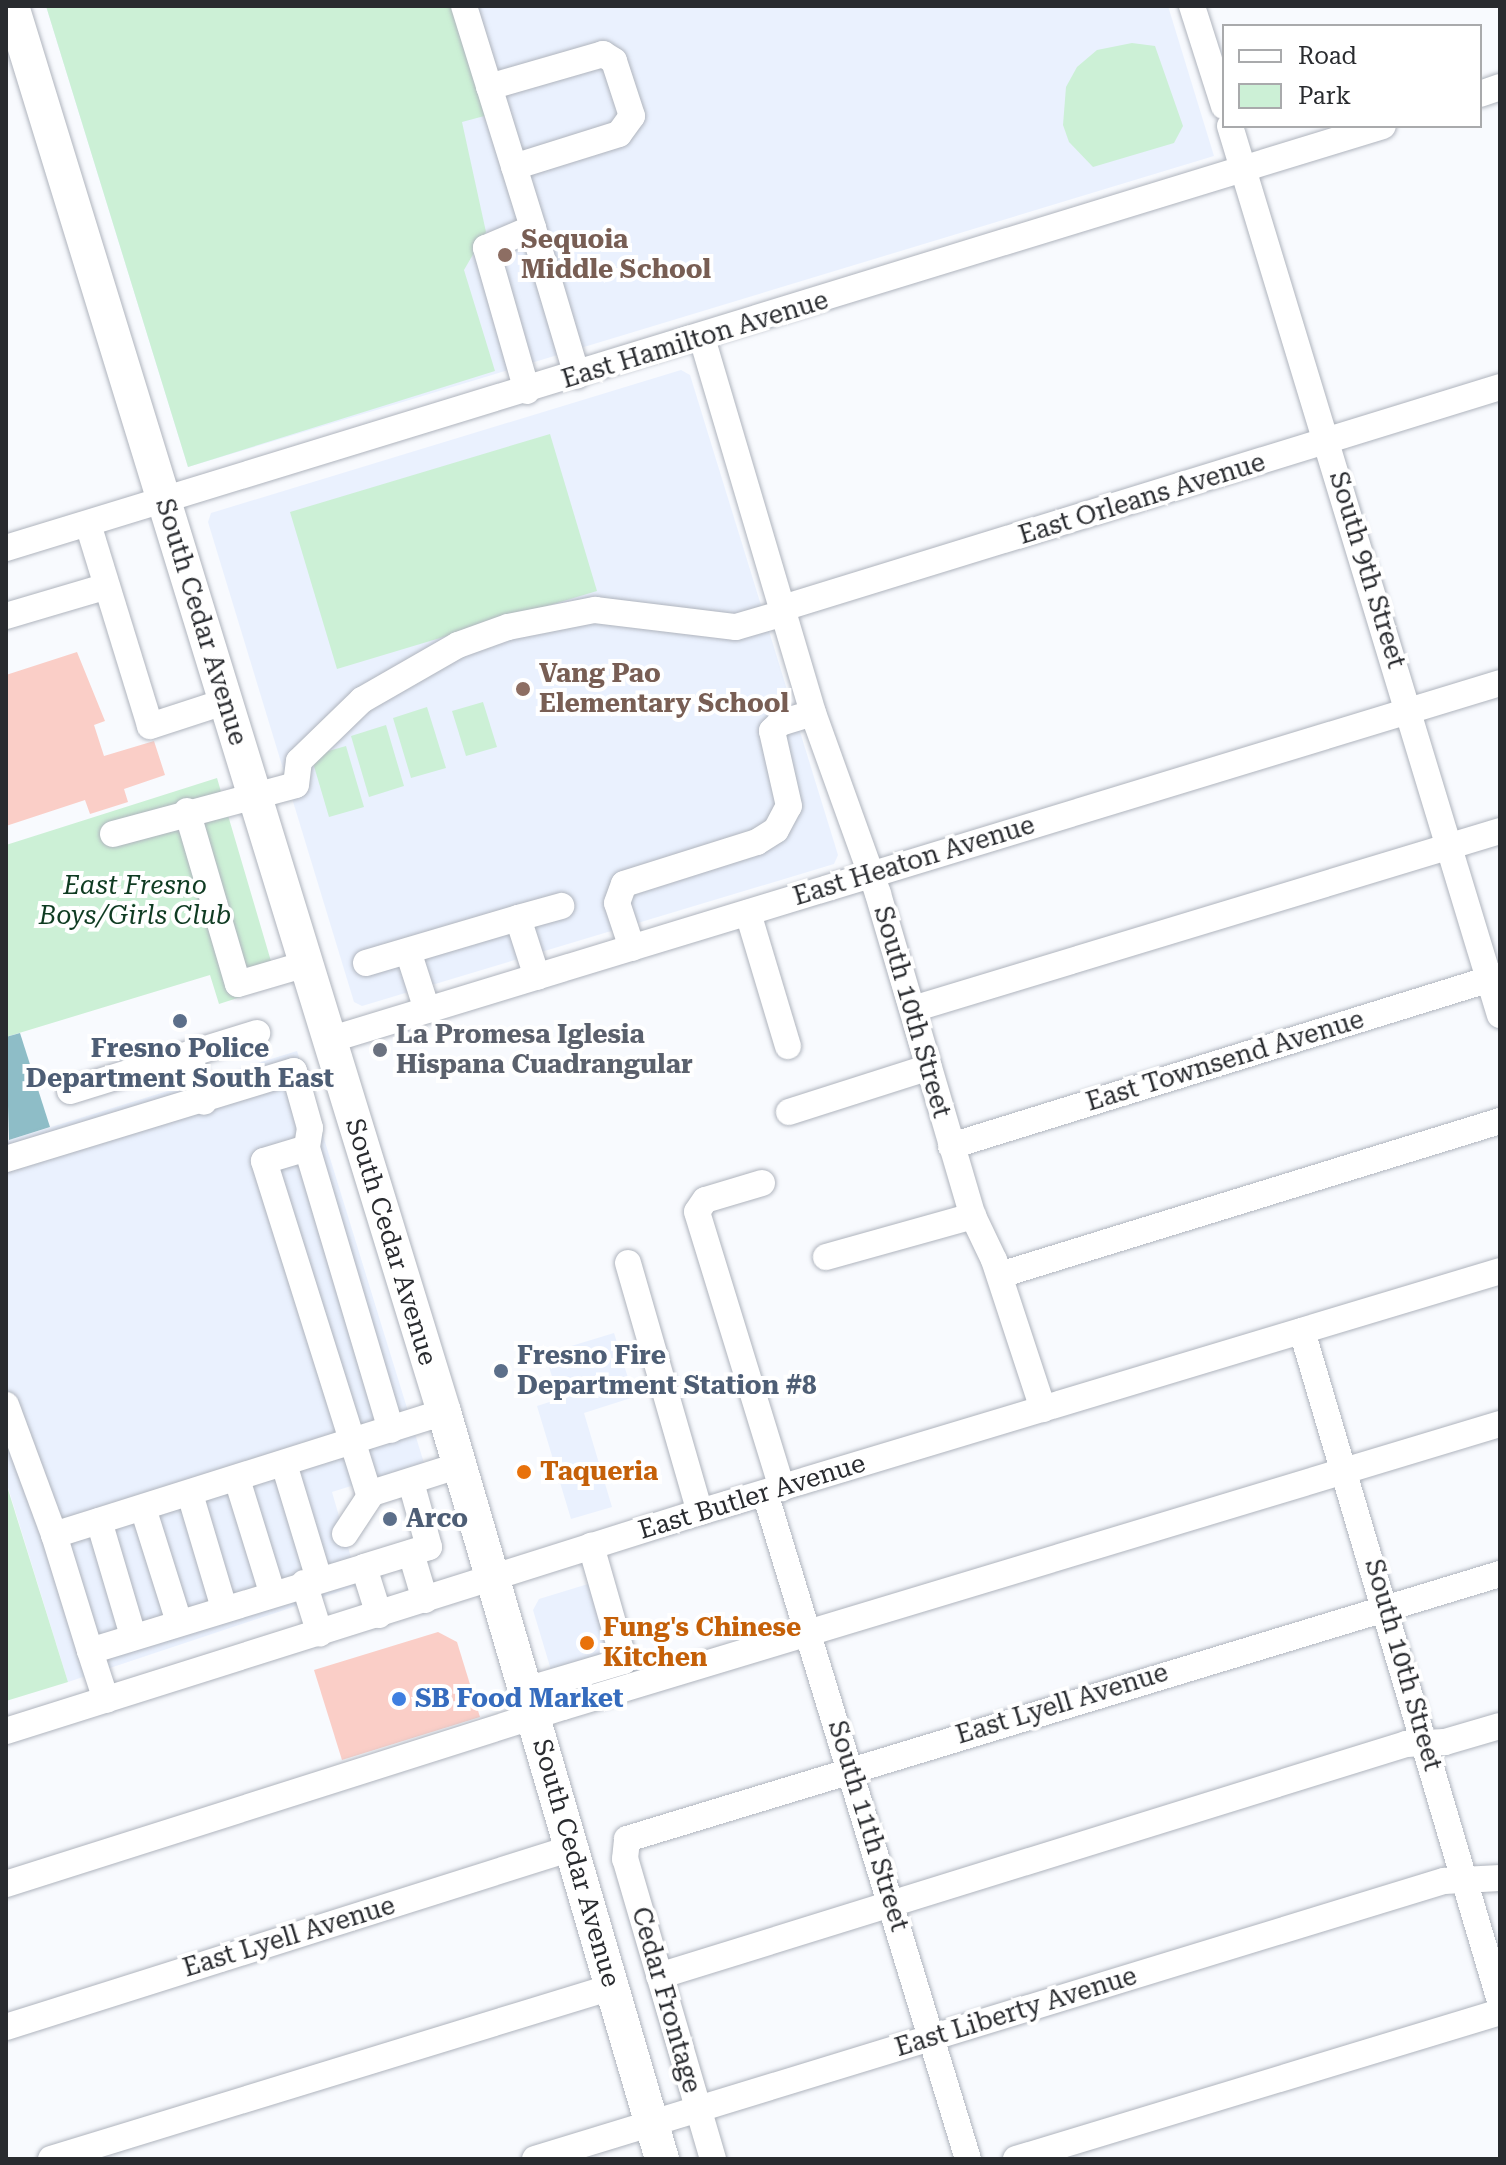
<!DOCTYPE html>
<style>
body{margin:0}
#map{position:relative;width:1506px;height:2165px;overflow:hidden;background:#f8fafe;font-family:"Roboto Serif",serif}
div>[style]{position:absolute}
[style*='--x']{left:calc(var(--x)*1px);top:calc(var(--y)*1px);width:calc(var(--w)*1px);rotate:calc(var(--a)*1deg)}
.built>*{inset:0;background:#eaf1fe}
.green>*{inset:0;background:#ccf0d6}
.water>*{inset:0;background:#8ebdc7}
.building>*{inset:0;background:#facec7}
.roads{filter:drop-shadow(0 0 2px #afb4bd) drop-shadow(0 0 2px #afb4bd)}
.minor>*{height:26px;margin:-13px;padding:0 13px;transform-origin:13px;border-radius:13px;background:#fff}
.major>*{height:34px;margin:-17px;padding:0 17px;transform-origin:17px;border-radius:17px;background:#fff}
.dots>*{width:22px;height:22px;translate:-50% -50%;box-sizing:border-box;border:4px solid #fff;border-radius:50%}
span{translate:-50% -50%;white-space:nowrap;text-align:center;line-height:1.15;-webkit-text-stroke:8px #fff;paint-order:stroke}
.education-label{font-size:26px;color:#785e54;font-weight:700}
.left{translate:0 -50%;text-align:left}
.street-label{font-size:26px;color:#292b2f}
.park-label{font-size:26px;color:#0f3b22;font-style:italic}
.worship-label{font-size:26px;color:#5b616d;font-weight:700}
.service-label{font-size:26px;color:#4e5e75;font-weight:700}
.food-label{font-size:26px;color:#c56008;font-weight:700}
.shop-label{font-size:26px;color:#366cbe;font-weight:700}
.frame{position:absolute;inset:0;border:8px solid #292b2f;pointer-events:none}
.legend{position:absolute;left:1222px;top:24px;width:260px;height:104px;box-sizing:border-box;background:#fff;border:2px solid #a9aaac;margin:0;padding:10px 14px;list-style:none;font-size:24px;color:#292b2f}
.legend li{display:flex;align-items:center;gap:16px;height:40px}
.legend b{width:40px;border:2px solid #a9aaac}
</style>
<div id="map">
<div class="built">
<i style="clip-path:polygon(46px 6px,1168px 6px,1214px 156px,188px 467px)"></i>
<i style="clip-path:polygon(681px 370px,690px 375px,838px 855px,834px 864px,362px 1006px,354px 1002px,208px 522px,211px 513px)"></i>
<i style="clip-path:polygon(297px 1051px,424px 1463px,332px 1492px,359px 1585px,68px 1682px,6px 1481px,6px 1141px)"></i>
<i style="clip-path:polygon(614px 1333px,634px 1397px,584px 1413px,612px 1507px,571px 1519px,537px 1406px,559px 1399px,545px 1354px)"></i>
<i style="clip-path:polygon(611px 1577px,642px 1676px,560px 1700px,533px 1610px,539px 1599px)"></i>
</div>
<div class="green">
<i style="clip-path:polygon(46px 6px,454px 6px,488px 115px,462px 122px,486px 232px,464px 270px,495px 371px,188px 467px)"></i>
<i style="clip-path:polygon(1132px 43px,1155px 46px,1183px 126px,1174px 143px,1093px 167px,1069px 142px,1063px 125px,1066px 87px,1077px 67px,1097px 50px)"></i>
<i style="clip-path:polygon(550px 434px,597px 591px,337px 669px,290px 512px)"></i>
<i style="clip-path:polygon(483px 702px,497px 747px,466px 756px,452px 711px)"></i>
<i style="clip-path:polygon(427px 707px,446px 768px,411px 778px,393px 718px)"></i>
<i style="clip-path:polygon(386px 725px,404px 786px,369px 797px,351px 736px)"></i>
<i style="clip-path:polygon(346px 746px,364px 807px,329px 817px,311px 756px)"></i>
<i style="clip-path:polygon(217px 778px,278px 985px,219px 1004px,210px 975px,6px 1037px,6px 845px)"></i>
<i style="clip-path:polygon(6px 1483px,68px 1682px,6px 1701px)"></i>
</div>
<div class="water">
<i style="clip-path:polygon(20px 1033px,50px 1127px,9px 1140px,6px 1037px)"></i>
</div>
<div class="building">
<i style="clip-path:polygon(77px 652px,105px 721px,94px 725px,104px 756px,154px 741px,165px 775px,124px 789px,128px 802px,90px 814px,85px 800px,6px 826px,6px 675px)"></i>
<i style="clip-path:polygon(438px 1632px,457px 1642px,480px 1717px,342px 1760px,314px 1670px)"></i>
</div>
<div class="roads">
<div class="minor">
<i style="--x:464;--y:6;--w:232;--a:72.7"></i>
<i style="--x:1192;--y:6;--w:105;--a:72.3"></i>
<i style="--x:489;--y:87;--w:119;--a:-16.1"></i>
<i style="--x:603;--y:54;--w:13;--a:32"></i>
<i style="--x:614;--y:61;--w:58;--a:71.9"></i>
<i style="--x:632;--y:116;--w:22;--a:126"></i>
<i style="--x:619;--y:134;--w:110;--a:162.6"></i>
<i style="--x:1480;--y:94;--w:21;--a:-19"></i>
<i style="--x:1230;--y:126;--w:929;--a:73.11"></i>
<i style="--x:702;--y:338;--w:391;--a:73.5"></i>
<i style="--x:813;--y:713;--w:192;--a:70.2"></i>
<i style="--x:878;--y:894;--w:336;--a:73.6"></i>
<i style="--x:973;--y:1216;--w:49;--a:64.5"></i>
<i style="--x:994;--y:1260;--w:157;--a:71.8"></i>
<i style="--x:527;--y:391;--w:149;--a:-106"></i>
<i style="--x:486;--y:248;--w:51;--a:-23.1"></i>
<i style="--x:533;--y:228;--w:154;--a:73.4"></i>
<i style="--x:88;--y:524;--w:211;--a:72.9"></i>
<i style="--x:150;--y:726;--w:78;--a:-18"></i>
<i style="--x:6;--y:548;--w:1440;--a:-17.04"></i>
<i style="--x:783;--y:608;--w:750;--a:-17.13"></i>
<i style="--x:6;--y:616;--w:105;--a:-16.5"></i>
<i style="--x:187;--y:811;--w:180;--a:73.6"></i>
<i style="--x:238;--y:984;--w:71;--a:-16.4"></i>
<i style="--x:113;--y:834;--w:189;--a:-15"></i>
<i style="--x:296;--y:785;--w:24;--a:-83"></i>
<i style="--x:299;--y:761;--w:88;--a:-44.1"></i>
<i style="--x:362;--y:700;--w:111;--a:-29.8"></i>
<i style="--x:458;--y:645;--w:53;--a:-19.8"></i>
<i style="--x:508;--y:627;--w:89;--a:-11.1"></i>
<i style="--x:595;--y:610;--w:142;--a:6.9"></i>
<i style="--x:736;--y:627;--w:50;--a:-16.3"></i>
<i style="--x:748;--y:913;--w:139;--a:73.3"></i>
<i style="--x:632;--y:948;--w:47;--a:-108.4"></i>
<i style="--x:617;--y:903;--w:20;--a:-70"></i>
<i style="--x:624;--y:884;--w:139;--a:-17.5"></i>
<i style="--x:757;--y:842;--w:22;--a:-32"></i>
<i style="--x:776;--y:830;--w:27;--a:-62"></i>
<i style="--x:789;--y:806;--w:77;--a:-102.8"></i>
<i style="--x:772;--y:731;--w:11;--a:-45"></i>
<i style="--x:780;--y:723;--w:34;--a:-17"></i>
<i style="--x:408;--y:951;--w:62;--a:72.1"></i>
<i style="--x:366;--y:963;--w:159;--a:-16.5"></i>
<i style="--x:537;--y:977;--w:62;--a:-107.9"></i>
<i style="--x:518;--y:918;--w:45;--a:-15.6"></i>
<i style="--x:913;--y:1009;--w:613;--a:-16.87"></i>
<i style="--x:329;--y:1040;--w:1224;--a:-16.95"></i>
<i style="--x:189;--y:1055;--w:49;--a:72.3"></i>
<i style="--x:70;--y:1091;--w:196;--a:-17.2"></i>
<i style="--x:789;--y:1112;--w:145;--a:-17.7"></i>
<i style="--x:951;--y:1146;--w:575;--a:-17.21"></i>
<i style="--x:307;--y:1148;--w:45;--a:163.2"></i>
<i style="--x:264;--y:1161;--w:350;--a:72.5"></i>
<i style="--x:6;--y:1159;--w:301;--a:-17"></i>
<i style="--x:294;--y:1071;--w:59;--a:74.3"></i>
<i style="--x:310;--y:1128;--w:20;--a:99"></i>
<i style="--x:307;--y:1148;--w:294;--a:73.4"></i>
<i style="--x:762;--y:1183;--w:59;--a:163.4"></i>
<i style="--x:705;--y:1200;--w:14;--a:124"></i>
<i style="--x:697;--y:1212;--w:289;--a:72.9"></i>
<i style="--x:826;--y:1257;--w:153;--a:-15.6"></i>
<i style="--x:628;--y:1263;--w:259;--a:73.9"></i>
<i style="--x:1000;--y:1275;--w:523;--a:-17.12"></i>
<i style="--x:1302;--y:1331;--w:699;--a:73.54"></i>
<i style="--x:6;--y:1405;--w:139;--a:69.7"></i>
<i style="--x:284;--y:1464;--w:120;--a:73.1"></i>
<i style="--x:237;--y:1479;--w:118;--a:72.8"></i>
<i style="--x:765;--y:1493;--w:696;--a:73.05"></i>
<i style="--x:190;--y:1494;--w:119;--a:73.4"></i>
<i style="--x:143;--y:1508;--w:120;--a:72.5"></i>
<i style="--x:99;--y:1521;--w:120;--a:73.5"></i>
<i style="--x:345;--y:1534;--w:49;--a:-56.6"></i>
<i style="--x:372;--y:1493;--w:92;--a:-17.7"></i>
<i style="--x:411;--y:1553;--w:49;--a:73.4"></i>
<i style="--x:304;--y:1583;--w:53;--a:72.6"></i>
<i style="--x:379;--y:1615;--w:50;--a:-107.4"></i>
<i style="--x:364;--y:1567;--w:68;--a:-17.1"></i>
<i style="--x:429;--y:1547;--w:67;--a:-105.5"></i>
<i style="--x:90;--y:1651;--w:121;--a:-107.2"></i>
<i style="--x:54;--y:1535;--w:409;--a:-17.5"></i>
<i style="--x:526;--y:1690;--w:102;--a:-16.5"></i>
<i style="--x:624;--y:1661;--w:120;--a:-106"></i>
<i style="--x:106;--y:1700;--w:52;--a:-108.1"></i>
<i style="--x:90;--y:1651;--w:287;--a:-17"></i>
<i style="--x:6;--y:1731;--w:728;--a:-17.51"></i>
<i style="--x:700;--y:1512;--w:836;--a:-16.76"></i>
<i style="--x:6;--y:1884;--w:584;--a:-17.63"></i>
<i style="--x:563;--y:1707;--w:979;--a:-16.81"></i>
<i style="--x:659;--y:1976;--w:782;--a:-17.25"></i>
<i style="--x:1406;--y:1744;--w:39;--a:-3"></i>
<i style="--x:1445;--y:1742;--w:57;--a:-16.2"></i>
<i style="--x:6;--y:2027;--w:594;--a:-17.55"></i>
<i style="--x:51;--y:2159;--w:587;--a:-17.05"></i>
<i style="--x:535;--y:2159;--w:951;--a:-17.01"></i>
<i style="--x:1444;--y:1881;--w:56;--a:-3.1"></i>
<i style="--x:713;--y:2159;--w:313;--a:-106.3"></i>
<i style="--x:625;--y:1859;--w:20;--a:-84"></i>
<i style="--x:627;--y:1839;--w:912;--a:-16.89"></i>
<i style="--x:1016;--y:2159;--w:506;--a:-16.89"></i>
</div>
<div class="major">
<i style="--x:12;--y:6;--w:1471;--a:72.92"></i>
<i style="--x:444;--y:1412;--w:778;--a:73.73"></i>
</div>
</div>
<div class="dots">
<i style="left:505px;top:255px;background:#8d6e63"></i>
<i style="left:523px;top:689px;background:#8d6e63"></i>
<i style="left:180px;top:1021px;background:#5c6f8a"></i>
<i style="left:380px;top:1050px;background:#6b7280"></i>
<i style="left:501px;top:1371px;background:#5c6f8a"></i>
<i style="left:524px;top:1472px;background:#e8710a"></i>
<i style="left:390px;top:1519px;background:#5c6f8a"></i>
<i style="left:587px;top:1643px;background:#e8710a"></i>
<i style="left:399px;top:1699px;background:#3f7fe0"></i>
</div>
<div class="education-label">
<span class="left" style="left:521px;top:255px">Sequoia<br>Middle School</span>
<span class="left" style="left:539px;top:689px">Vang Pao<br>Elementary School</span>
</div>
<div class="street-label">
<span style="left:695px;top:340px;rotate:-17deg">East Hamilton Avenue</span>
<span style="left:1142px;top:499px;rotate:-17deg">East Orleans Avenue</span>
<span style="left:1367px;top:570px;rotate:73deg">South 9th Street</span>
<span style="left:201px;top:622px;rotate:73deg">South Cedar Avenue</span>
<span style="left:914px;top:861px;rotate:-17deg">East Heaton Avenue</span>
<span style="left:912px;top:1012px;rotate:74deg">South 10th Street</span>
<span style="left:1225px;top:1061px;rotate:-17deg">East Townsend Avenue</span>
<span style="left:391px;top:1242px;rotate:73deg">South Cedar Avenue</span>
<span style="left:752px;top:1497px;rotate:-17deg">East Butler Avenue</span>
<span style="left:1403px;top:1665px;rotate:74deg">South 10th Street</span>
<span style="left:1062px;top:1704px;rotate:-17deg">East Lyell Avenue</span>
<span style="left:868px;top:1826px;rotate:73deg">South 11th Street</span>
<span style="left:576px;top:1863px;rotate:74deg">South Cedar Avenue</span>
<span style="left:289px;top:1937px;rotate:-17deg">East Lyell Avenue</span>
<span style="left:666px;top:2000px;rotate:74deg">Cedar Frontage</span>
<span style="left:1016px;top:2012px;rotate:-17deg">East Liberty Avenue</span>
</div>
<div class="park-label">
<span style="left:135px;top:901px">East Fresno<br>Boys/Girls Club</span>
</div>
<div class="worship-label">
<span class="left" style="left:396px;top:1050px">La Promesa Iglesia<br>Hispana Cuadrangular</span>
</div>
<div class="service-label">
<span style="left:180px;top:1064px">Fresno Police<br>Department South East</span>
<span class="left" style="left:517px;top:1371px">Fresno Fire<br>Department Station #8</span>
<span class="left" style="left:406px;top:1519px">Arco</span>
</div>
<div class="food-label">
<span class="left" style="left:540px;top:1472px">Taqueria</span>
<span class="left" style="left:603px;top:1643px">Fung's Chinese<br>Kitchen</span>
</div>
<div class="shop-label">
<span class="left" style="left:415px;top:1699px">SB Food Market</span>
</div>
<div class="frame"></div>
<ul class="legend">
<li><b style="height:10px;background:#fff"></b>Road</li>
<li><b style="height:22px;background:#ccf0d6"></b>Park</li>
</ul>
</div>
